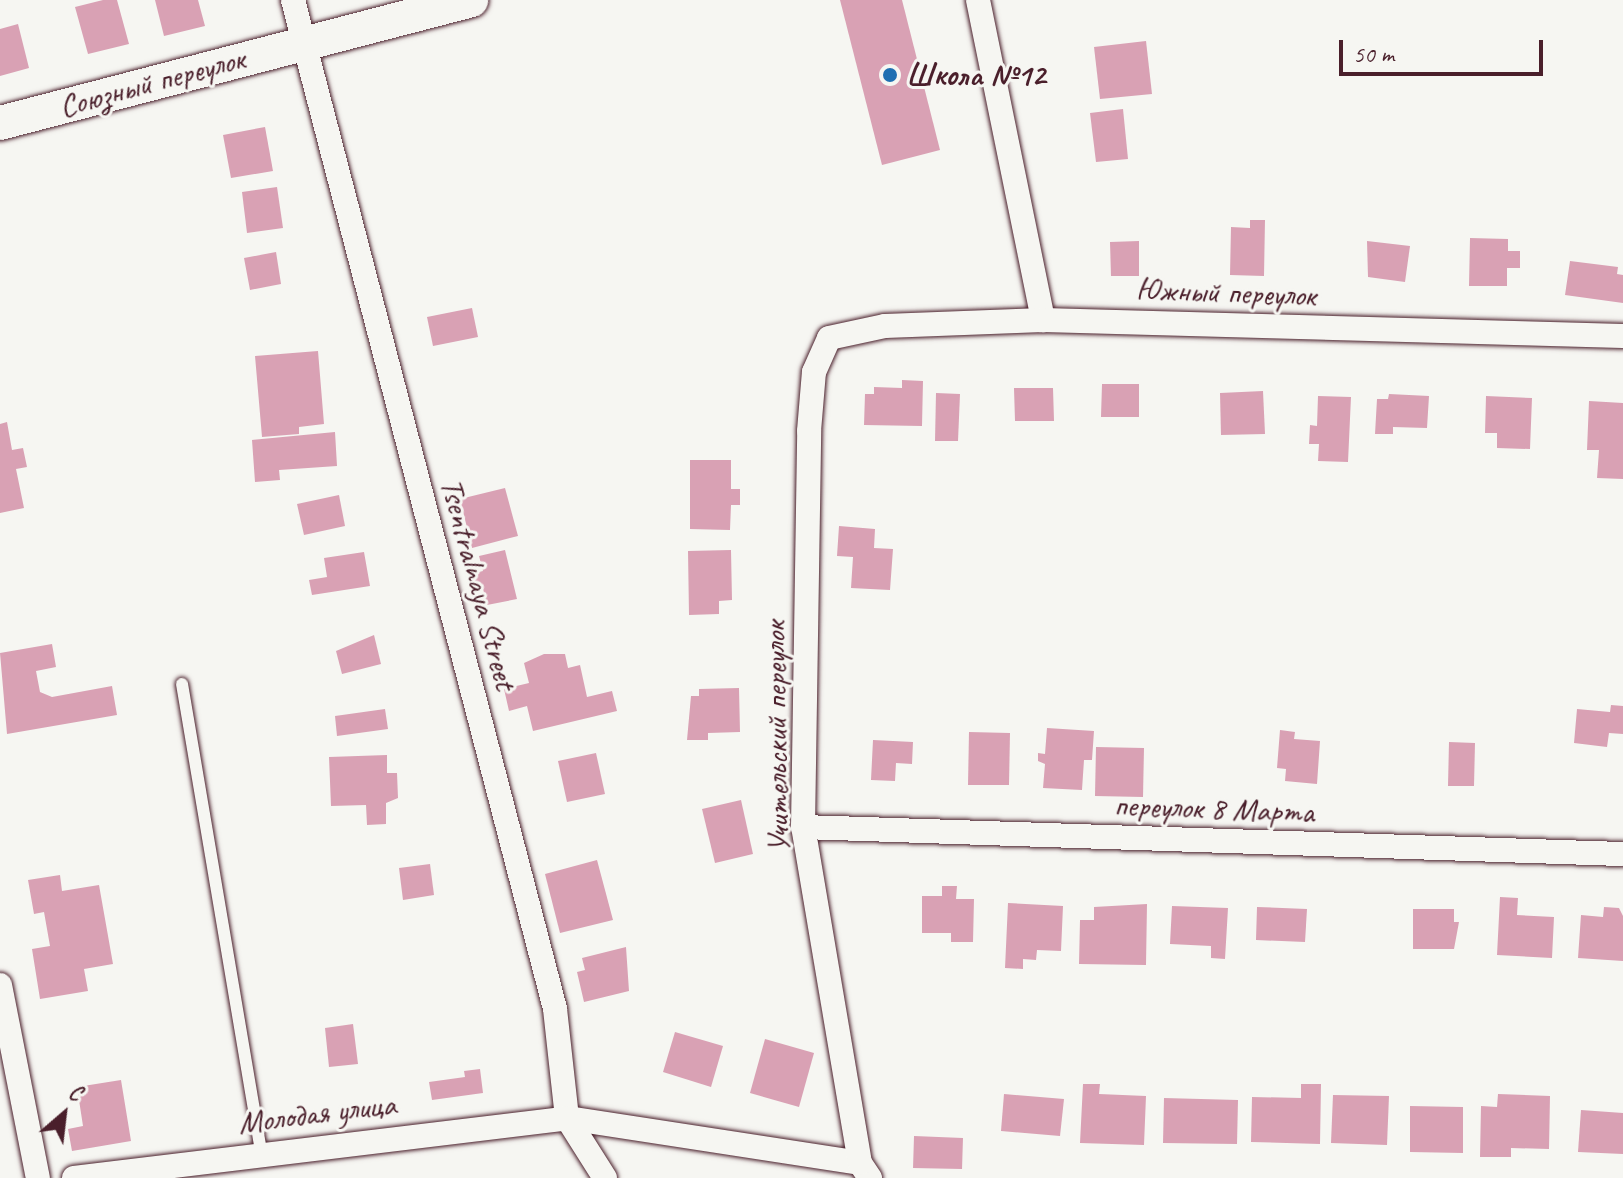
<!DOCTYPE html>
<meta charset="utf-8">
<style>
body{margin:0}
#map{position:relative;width:1623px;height:1178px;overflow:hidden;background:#f6f6f2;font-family:Caveat,sans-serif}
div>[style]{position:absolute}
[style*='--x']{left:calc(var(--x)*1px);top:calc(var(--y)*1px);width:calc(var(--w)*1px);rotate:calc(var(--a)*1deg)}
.building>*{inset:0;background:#d9a1b4}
.roads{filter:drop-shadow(0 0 2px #4a1f2b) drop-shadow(0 0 2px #4a1f2b)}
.lane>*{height:12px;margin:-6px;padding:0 6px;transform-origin:6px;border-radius:6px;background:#f6f6f2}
.street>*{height:24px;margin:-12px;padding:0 12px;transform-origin:12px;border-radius:12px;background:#f6f6f2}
.secondary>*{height:34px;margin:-17px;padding:0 17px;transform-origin:17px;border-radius:17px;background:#f6f6f2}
.dots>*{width:22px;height:22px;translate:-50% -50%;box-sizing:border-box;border:4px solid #f6f6f2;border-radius:50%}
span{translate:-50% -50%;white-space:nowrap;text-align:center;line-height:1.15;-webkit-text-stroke:6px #f6f6f2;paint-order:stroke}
.poi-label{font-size:32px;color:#4a1f2b;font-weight:700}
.left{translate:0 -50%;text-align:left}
.street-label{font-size:32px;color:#4a1f2b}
.north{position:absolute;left:24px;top:1074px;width:80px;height:80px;-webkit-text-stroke:6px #f6f6f2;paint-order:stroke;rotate:28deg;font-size:22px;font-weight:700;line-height:32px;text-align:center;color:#4a1f2b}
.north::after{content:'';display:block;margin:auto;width:28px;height:36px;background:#4a1f2b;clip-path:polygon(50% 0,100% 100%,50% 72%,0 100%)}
.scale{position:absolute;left:1339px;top:40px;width:204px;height:36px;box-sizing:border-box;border:4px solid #4a1f2b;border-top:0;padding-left:10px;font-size:24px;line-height:28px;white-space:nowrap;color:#4a1f2b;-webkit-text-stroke:6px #f6f6f2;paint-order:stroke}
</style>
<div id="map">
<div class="building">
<i style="clip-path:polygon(103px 0,117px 0,129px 44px,88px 54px,75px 7px)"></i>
<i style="clip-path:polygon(155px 0,198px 0,205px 26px,164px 36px)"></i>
<i style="clip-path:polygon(840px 0,902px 0,940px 150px,882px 165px)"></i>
<i style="clip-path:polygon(18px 24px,29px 68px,0 76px,0 29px)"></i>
<i style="clip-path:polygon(1146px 41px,1152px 94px,1100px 99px,1094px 47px)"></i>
<i style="clip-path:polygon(1123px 109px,1128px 159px,1096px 162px,1090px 113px)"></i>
<i style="clip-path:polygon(265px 127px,273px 171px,231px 178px,223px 135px)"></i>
<i style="clip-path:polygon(277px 187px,283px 228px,247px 233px,242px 192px)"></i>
<i style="clip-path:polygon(1250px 220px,1265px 220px,1264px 276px,1230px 275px,1231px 227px,1250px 228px)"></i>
<i style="clip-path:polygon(1470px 238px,1508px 239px,1508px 251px,1520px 251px,1520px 268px,1507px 268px,1507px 286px,1469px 286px)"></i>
<i style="clip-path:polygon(1139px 241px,1139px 276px,1111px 276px,1110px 242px)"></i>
<i style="clip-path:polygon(1367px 241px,1410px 246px,1405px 282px,1368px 277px)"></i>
<i style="clip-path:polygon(276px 252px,281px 284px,250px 290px,244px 258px)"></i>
<i style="clip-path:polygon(1570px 261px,1618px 267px,1617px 274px,1623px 275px,1623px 303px,1565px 295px)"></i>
<i style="clip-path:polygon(472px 308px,478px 337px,433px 346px,427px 317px)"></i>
<i style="clip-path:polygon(318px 351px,324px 424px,299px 427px,299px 434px,262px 437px,255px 356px)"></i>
<i style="clip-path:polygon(902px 380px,923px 381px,922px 426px,864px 425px,865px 394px,874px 394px,874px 387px,902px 388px)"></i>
<i style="clip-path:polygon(1102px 384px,1139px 384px,1139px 417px,1101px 417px)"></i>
<i style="clip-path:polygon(1014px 388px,1053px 388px,1054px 421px,1015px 421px)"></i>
<i style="clip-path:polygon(1263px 391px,1265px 434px,1221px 435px,1220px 393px)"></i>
<i style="clip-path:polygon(936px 393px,960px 394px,958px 441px,935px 441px)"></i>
<i style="clip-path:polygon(1389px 394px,1429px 396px,1427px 428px,1393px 427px,1393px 434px,1375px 434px,1377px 399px,1388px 399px)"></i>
<i style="clip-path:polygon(1318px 396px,1351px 397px,1348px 462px,1318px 461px,1319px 444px,1309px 444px,1310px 425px,1317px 426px)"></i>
<i style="clip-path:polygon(1486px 396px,1532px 398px,1530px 449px,1497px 448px,1497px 433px,1485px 433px)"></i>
<i style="clip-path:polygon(1589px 401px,1623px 403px,1623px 479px,1597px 478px,1599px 450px,1587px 450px)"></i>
<i style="clip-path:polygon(7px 422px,12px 450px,23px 448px,27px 467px,16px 469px,24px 508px,0 513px,0 424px)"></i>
<i style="clip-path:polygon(335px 432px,337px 466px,279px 470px,280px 480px,255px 482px,252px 440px)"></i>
<i style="clip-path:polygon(690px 460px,731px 460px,731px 489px,740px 489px,740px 505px,731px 505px,730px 530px,690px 529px)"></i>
<i style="clip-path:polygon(505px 488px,518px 536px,472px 548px,460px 499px)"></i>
<i style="clip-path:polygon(339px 495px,345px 526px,304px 535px,297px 504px)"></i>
<i style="clip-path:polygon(839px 526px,875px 529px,874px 548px,893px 549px,890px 590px,851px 588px,853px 557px,837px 556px)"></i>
<i style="clip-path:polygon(505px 550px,517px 599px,487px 605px,482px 585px,474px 587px,471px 574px,483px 571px,479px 556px)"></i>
<i style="clip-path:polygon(731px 550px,732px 600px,719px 601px,719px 614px,689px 615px,688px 551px)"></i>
<i style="clip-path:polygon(364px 552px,370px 586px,312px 595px,309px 580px,327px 577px,324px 558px)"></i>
<i style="clip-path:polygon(374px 635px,381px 664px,342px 674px,336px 651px)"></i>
<i style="clip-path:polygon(52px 644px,56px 667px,36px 671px,40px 692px,52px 697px,112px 686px,117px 715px,7px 734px,0 653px)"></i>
<i style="clip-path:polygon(544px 654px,565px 654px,568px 668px,580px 665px,587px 697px,612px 691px,617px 711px,533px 731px,527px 706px,509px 711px,504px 689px,529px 683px,524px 663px)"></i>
<i style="clip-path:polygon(739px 688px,740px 732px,708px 733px,708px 740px,687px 740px,691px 696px,699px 696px,699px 689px)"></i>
<i style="clip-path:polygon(1611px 705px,1623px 706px,1623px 734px,1609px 733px,1607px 747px,1574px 743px,1577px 709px,1610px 712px)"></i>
<i style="clip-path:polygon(385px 709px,388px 729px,337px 736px,335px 716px)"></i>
<i style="clip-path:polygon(1047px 728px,1094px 731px,1092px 760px,1084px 760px,1082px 790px,1043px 788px,1045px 764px,1038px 761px,1038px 753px,1045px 754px)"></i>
<i style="clip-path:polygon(1280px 730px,1295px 732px,1294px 739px,1320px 741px,1317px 784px,1285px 781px,1286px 769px,1277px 768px)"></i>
<i style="clip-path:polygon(969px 732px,1010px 733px,1009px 785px,968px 785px)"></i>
<i style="clip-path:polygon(873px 740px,913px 742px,912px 764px,896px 763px,895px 781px,871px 780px)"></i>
<i style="clip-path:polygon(1449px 742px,1475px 743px,1474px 786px,1448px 786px)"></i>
<i style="clip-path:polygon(1096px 747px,1144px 748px,1143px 797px,1095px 796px)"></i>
<i style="clip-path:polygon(596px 753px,605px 794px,567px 802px,558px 761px)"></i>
<i style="clip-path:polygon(387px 755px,387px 773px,397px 773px,398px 798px,386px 803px,386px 824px,367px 825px,366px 805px,331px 806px,329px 757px)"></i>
<i style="clip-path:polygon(741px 800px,753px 854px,715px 863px,702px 809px)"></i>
<i style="clip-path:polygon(597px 860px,613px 920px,560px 933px,545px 874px)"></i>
<i style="clip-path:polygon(430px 864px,434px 895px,403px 900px,399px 868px)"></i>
<i style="clip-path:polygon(60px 875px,62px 891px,99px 885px,113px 964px,84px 969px,88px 991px,40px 999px,32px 949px,50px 946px,44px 912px,34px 914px,28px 880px)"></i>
<i style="clip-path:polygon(942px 886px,957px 886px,956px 899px,974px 899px,973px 942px,951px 942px,951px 933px,922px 933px,922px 896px,942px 896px)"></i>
<i style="clip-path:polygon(1500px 897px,1518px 898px,1517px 915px,1554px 917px,1552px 958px,1497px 955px)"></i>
<i style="clip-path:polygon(1008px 903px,1063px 906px,1061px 951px,1037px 950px,1036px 960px,1023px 959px,1023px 969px,1005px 968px)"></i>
<i style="clip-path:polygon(1147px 904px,1146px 965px,1079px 964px,1080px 920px,1094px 920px,1094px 907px)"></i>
<i style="clip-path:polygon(1172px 906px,1228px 908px,1225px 959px,1211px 958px,1211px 946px,1170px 944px)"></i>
<i style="clip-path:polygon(1257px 907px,1307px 909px,1305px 942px,1256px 940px)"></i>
<i style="clip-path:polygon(1604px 907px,1619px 908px,1623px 916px,1623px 961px,1578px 958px,1581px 915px,1603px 917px)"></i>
<i style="clip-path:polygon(1413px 909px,1454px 909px,1454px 922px,1459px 922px,1454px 949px,1413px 949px)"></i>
<i style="clip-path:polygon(626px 947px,629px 991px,584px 1002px,577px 972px,585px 970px,582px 958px)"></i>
<i style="clip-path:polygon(353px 1024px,358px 1064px,329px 1067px,325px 1028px)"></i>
<i style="clip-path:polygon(675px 1032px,723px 1046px,711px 1087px,663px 1072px)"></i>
<i style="clip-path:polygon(765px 1039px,814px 1053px,799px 1107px,750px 1093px)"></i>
<i style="clip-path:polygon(480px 1069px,483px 1093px,432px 1100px,429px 1082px,465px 1077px,464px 1071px)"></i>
<i style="clip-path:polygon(121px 1080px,131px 1141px,72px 1151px,68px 1129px,83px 1126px,77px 1087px)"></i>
<i style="clip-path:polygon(1083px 1084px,1100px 1084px,1099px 1094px,1146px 1096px,1144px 1145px,1080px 1143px)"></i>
<i style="clip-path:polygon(1301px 1084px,1321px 1084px,1320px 1144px,1251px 1142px,1252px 1097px,1301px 1098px)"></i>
<i style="clip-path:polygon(1004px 1094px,1064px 1099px,1060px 1136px,1001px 1131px)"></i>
<i style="clip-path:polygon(1498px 1094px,1550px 1096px,1549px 1149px,1511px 1148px,1511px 1157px,1480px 1157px,1481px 1106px,1497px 1107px)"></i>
<i style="clip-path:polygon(1333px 1095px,1389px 1096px,1387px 1145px,1331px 1143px)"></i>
<i style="clip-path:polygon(1164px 1098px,1238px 1100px,1237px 1144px,1163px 1143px)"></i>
<i style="clip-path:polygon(1410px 1106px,1463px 1107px,1463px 1153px,1410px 1152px)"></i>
<i style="clip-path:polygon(1581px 1110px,1623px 1113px,1623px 1154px,1578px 1152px)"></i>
<i style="clip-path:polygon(914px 1136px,963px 1138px,962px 1169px,913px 1168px)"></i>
</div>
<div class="roads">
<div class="lane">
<i style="--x:182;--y:684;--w:475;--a:80.4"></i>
</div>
<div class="street">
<i style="--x:293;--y:0;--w:1042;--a:75.44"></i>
<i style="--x:555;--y:1009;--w:110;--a:83.7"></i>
<i style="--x:567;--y:1118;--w:71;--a:57.7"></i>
<i style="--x:978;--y:0;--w:327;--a:78.5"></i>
<i style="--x:803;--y:827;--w:820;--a:1.89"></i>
<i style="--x:0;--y:985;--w:197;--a:78.9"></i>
<i style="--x:74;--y:1178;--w:497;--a:-6.9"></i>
<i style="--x:567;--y:1118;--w:296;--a:8.7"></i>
<i style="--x:870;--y:1178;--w:18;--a:-124"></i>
<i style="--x:860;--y:1163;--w:341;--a:-99.6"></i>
<i style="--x:803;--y:827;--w:396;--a:-89.1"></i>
<i style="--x:809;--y:431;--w:59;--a:-85.2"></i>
<i style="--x:814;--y:372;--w:37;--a:-66"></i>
<i style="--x:829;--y:338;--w:57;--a:-12.1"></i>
<i style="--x:885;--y:326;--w:158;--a:-2.2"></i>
<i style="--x:1043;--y:320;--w:580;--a:1.58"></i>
</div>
<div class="secondary">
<i style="--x:0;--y:123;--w:487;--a:-14.6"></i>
</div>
</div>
<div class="dots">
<i style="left:890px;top:75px;background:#1f6fb2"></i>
</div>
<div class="poi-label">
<span class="left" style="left:906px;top:75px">Школа №12</span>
</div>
<div class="street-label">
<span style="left:152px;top:83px;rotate:-15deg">Союзный переулок</span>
<span style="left:1226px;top:293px;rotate:2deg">Южный переулок</span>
<span style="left:478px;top:584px;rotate:75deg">Tsentralnaya Street</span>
<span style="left:777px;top:737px;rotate:-91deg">Учительский переулок</span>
<span style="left:1214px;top:809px;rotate:2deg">переулок 8 Марта</span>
<span style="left:317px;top:1114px;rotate:-7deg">Молодая улица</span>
</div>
<div class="north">С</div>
<div class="scale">50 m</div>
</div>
